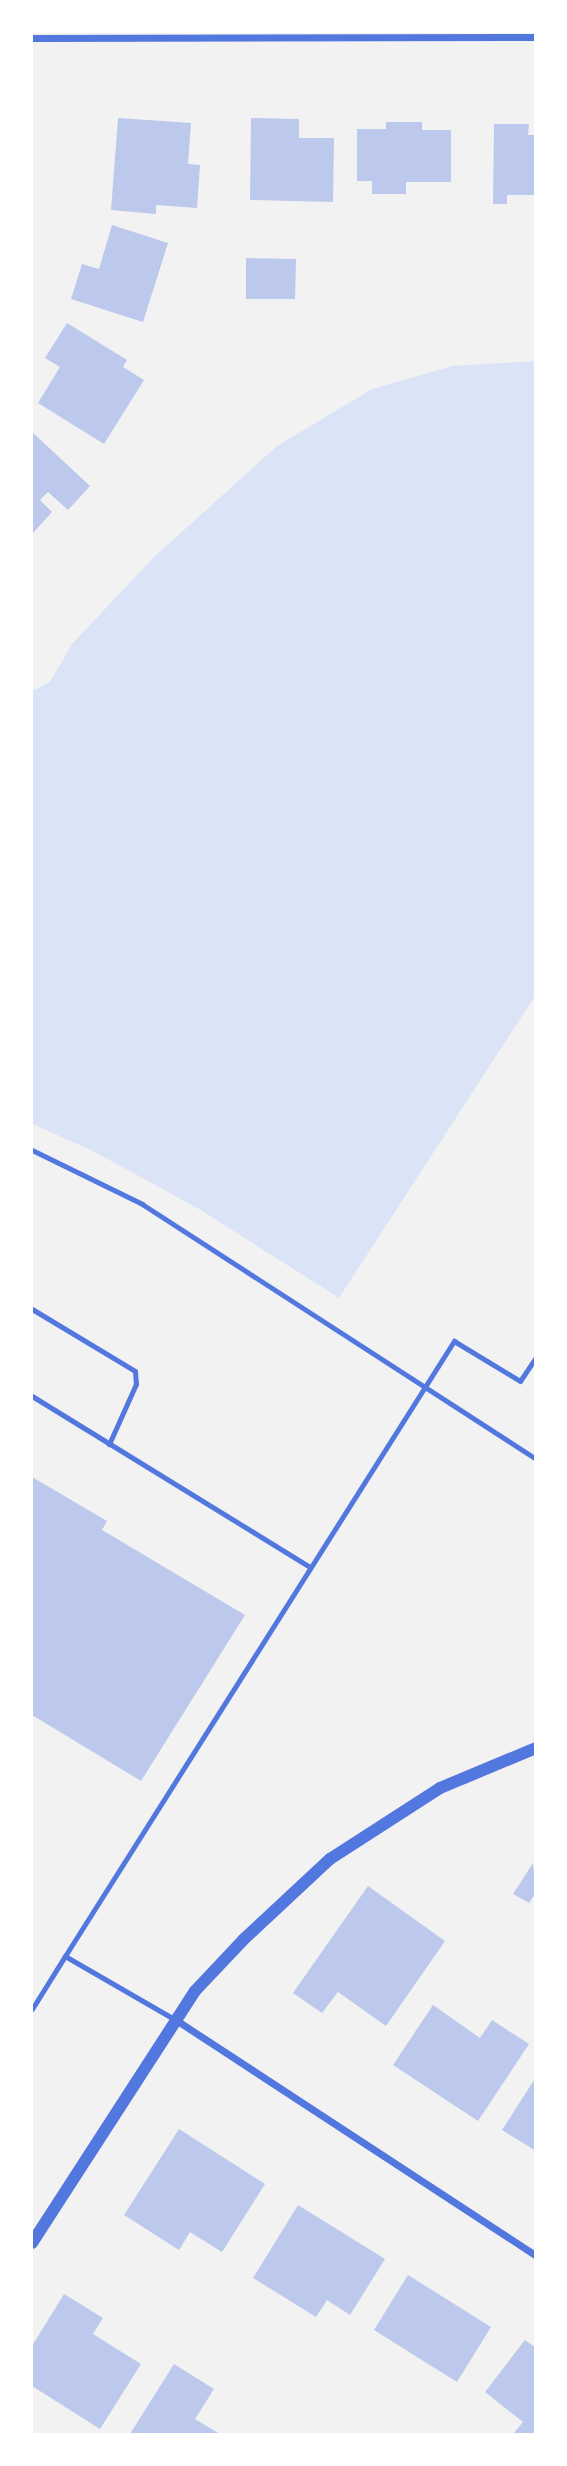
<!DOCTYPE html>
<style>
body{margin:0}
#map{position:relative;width:567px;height:2466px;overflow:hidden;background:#f2f2f2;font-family:Roboto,sans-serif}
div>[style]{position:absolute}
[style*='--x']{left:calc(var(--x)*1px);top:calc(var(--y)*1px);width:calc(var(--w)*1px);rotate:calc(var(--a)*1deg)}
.green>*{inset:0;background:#dbe4f7}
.building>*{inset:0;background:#bdc9ec}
.service>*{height:5px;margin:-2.5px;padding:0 2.5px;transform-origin:2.5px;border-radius:2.5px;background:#5277de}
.minor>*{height:7px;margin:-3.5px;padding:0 3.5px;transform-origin:3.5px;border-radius:3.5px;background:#5277de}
.tertiary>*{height:12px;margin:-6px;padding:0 6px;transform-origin:6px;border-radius:6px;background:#5277de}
span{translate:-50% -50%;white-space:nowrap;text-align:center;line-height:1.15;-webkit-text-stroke:5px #fff;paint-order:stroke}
.frame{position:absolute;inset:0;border:33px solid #fff;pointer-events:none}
</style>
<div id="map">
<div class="green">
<i style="clip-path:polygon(535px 361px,535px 996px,339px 1298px,199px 1209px,91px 1150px,32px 1124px,32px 691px,50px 682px,72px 644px,153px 558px,277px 446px,372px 389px,452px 366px)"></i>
</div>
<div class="building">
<i style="clip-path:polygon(118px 118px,191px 123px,188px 164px,200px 165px,197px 208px,156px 205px,156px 214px,111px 210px)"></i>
<i style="clip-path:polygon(251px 118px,299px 119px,299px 138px,334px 138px,333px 202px,250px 200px)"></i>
<i style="clip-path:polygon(386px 122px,422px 122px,422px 130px,451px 130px,451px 182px,406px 182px,406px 194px,372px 194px,372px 181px,357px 181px,357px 129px,386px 129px)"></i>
<i style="clip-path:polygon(494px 124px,529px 124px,528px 135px,536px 135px,536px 195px,507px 195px,507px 204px,493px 204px)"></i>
<i style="clip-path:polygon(112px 225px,168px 243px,143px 322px,71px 299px,82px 264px,99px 269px)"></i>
<i style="clip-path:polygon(246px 258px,296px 259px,295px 299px,246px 299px)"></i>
<i style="clip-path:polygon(67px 323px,127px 360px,123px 367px,144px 380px,104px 444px,38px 403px,60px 367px,45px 358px)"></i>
<i style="clip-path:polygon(32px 432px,90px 486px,68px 510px,48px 492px,40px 500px,52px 512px,32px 534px)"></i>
<i style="clip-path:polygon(32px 1477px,107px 1521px,102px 1530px,245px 1615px,141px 1781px,32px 1715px)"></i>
<i style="clip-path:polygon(533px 1863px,536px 1892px,529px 1903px,513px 1894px)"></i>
<i style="clip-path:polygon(368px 1886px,445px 1941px,386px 2026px,338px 1992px,322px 2013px,293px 1993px)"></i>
<i style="clip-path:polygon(433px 2005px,480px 2038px,492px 2020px,529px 2044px,478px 2121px,393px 2065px)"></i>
<i style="clip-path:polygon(536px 2077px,536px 2151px,502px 2130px)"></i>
<i style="clip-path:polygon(179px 2129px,265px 2184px,222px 2252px,190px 2232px,179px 2250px,124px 2215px)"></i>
<i style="clip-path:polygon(298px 2205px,385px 2259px,350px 2315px,327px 2300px,316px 2317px,253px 2278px)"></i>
<i style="clip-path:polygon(408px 2275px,491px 2327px,457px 2382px,374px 2330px)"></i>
<i style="clip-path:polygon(64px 2294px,103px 2318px,93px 2334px,141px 2364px,100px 2429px,32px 2386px,32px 2346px)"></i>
<i style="clip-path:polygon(525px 2340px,536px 2348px,536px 2434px,513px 2434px,523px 2422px,485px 2392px)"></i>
<i style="clip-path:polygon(174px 2364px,214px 2389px,195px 2419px,220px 2434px,130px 2434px)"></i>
</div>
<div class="service">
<i style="--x:32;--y:1150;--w:123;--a:26.1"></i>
<i style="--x:142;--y:1204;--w:469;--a:32.9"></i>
<i style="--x:32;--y:1309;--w:120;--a:31"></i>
<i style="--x:135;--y:1371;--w:13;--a:86"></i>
<i style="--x:136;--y:1384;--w:66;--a:114.2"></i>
<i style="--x:32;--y:1396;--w:326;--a:31.6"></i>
<i style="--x:32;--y:2009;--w:62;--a:-58.1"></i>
<i style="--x:174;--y:2019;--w:126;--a:-150"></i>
<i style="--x:65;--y:1956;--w:728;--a:-57.69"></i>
<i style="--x:454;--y:1341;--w:77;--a:31.2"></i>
<i style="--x:520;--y:1381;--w:29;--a:-56"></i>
</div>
<div class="minor">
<i style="--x:32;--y:38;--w:504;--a:-0.11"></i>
<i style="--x:176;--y:2020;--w:430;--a:33.2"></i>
</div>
<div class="tertiary">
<i style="--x:32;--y:2243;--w:300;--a:-57.1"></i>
<i style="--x:195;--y:1991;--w:70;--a:-46.7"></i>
<i style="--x:243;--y:1940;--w:119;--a:-43"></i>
<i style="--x:330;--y:1859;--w:131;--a:-32.8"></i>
<i style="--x:440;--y:1788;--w:104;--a:-22.6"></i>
</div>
<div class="frame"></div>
</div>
